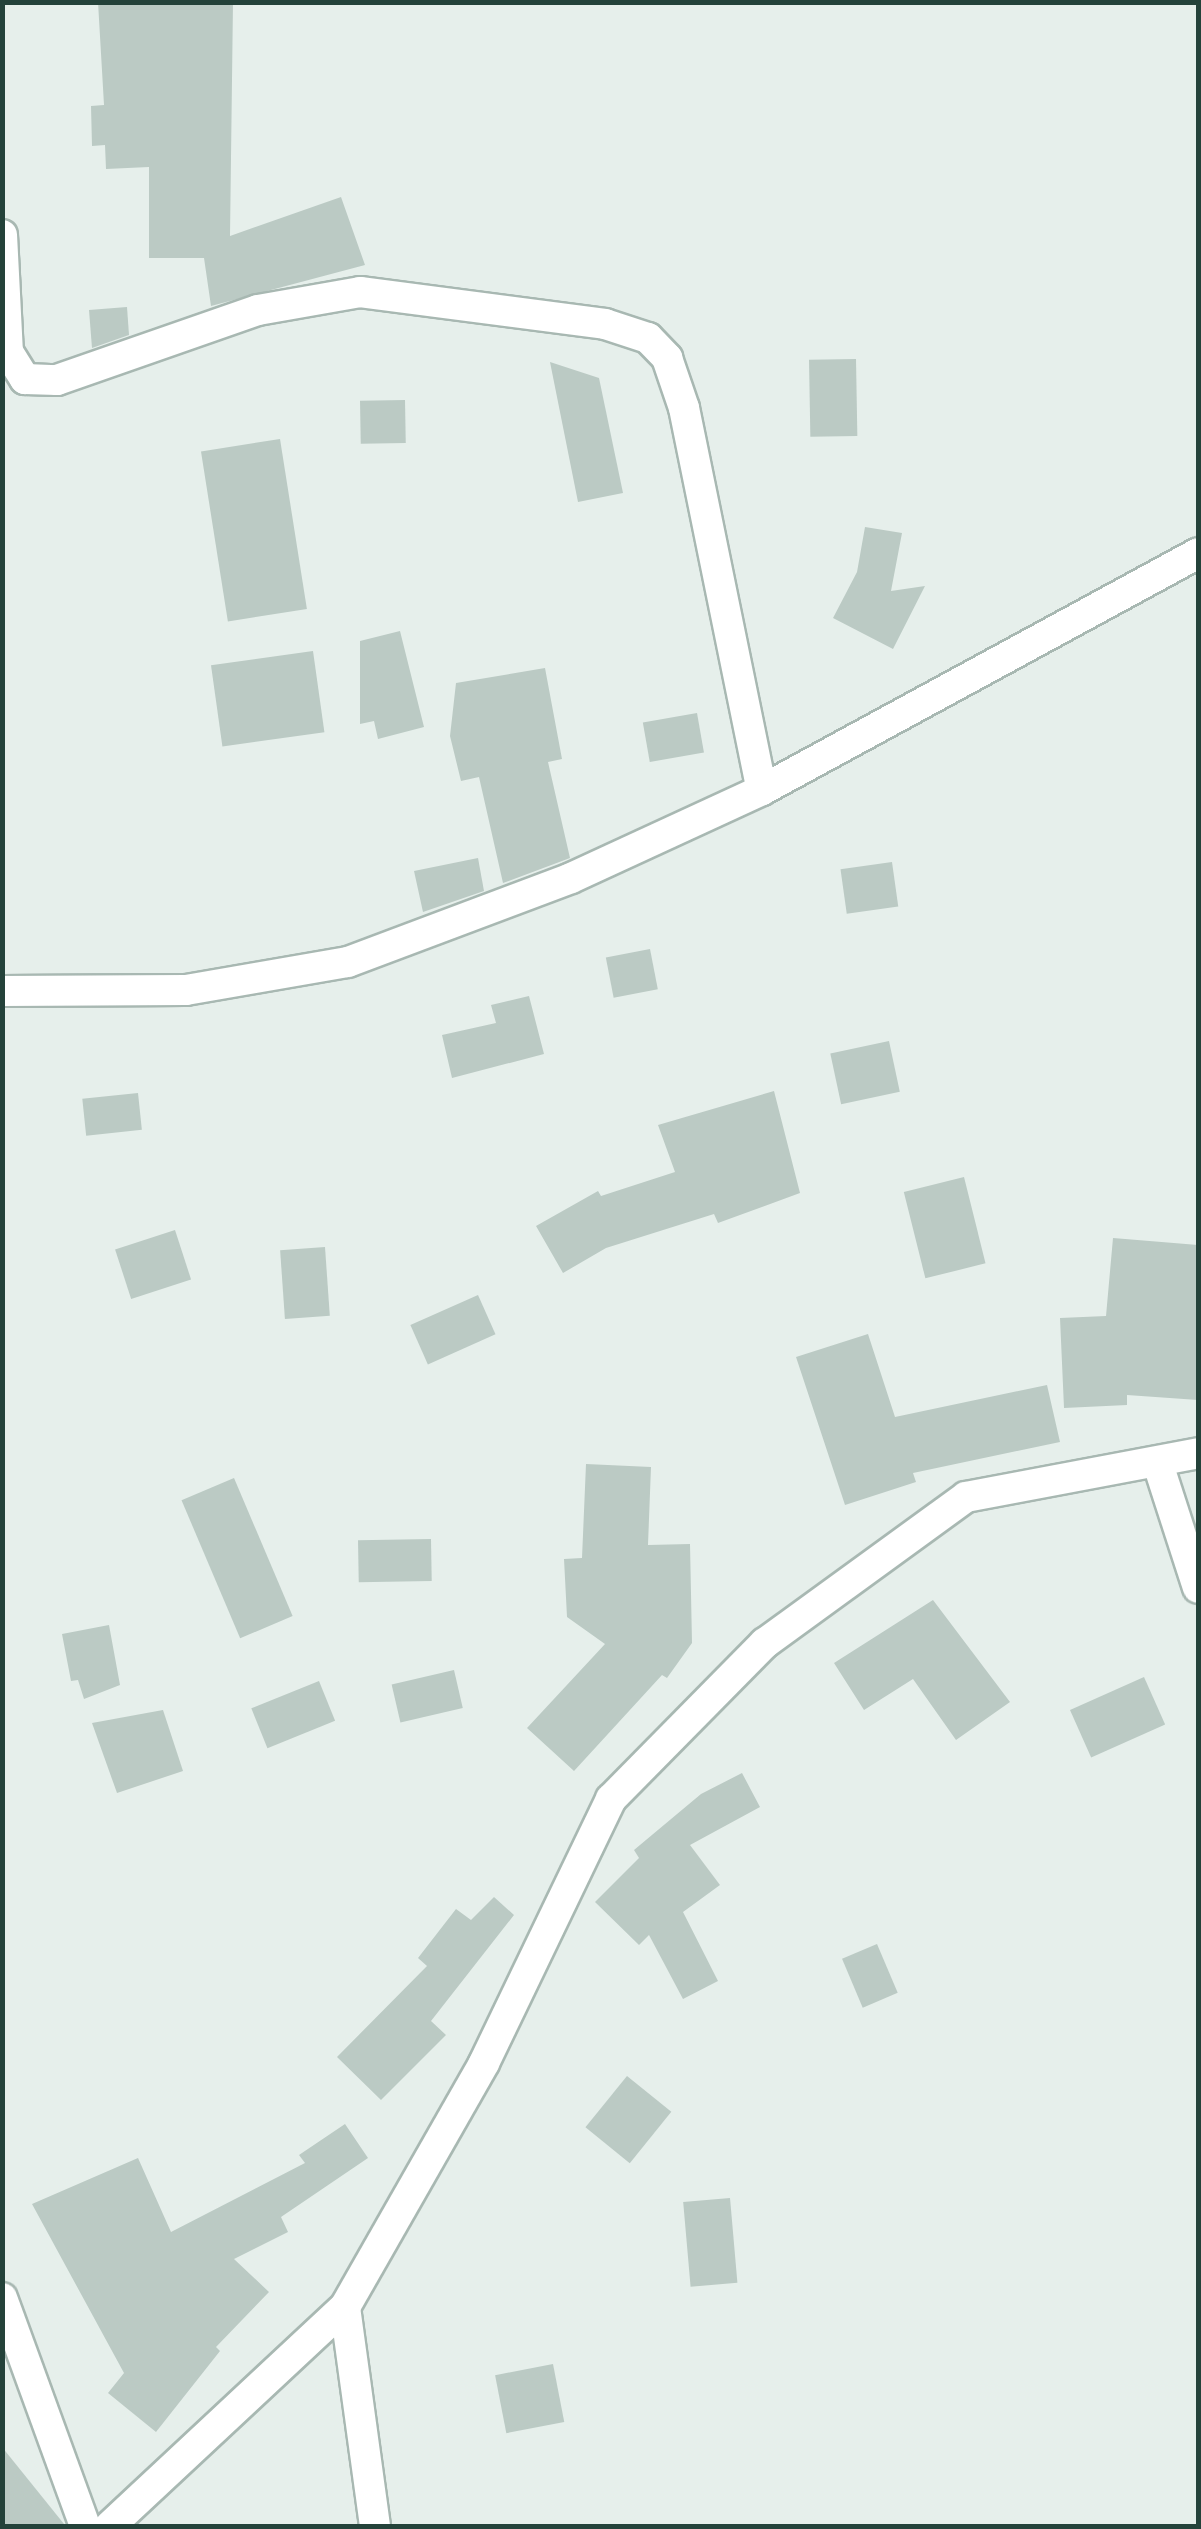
<!DOCTYPE html>
<style>
body{margin:0}
#map{position:relative;width:1201px;height:2529px;overflow:hidden;background:#e6efeb;font-family:"Asap Condensed",sans-serif}
div>[style]{position:absolute}
.building>*{inset:0;background:#bbcac4;transform-origin:0 0}
.roads{filter:drop-shadow(2px 0 #a8b8b2) drop-shadow(-2px 0 #a8b8b2) drop-shadow(0 2px #a8b8b2) drop-shadow(0 -2px #a8b8b2)}
.minor>*{height:30px;margin:-15px;padding:0 15px;transform-origin:15px;border-radius:15px;background:#fff}
span{translate:-50% -50%;white-space:nowrap;text-align:center;line-height:1.15;-webkit-text-stroke:8px #f7fbf9;paint-order:stroke}
.frame{position:absolute;inset:0;border:5px solid #24423a;pointer-events:none}
</style>
<div id="map">
<div class="building">
<i style="clip-path:polygon(98px 2px,233px 2px,230px 236px,341px 197px,365px 265px,211px 306px,204px 258px,149px 258px,149px 167px,106px 169px,105px 145px,92px 146px,91px 106px,104px 105px)"></i>
<i style="clip-path:polygon(127px 307px,129px 335px,92px 348px,89px 310px)"></i>
<i style="left:856px;top:359px;width:77px;height:47px;rotate:89deg"></i>
<i style="clip-path:polygon(550px 362px,599px 378px,623px 493px,578px 502px)"></i>
<i style="left:405px;top:400px;width:43px;height:45px;rotate:89deg"></i>
<i style="left:280px;top:439px;width:172px;height:80px;rotate:81deg"></i>
<i style="clip-path:polygon(865px 527px,902px 533px,891px 591px,925px 586px,893px 649px,833px 618px,857px 572px)"></i>
<i style="clip-path:polygon(400px 631px,424px 727px,378px 739px,374px 721px,360px 724px,360px 641px)"></i>
<i style="left:313px;top:651px;width:82px;height:103px;rotate:82deg"></i>
<i style="clip-path:polygon(545px 668px,562px 759px,548px 762px,570px 858px,503px 883px,479px 777px,461px 781px,450px 736px,456px 683px)"></i>
<i style="left:697px;top:713px;width:40px;height:55px;rotate:80deg"></i>
<i style="clip-path:polygon(478px 858px,484px 891px,423px 912px,414px 871px)"></i>
<i style="left:892px;top:862px;width:45px;height:52px;rotate:82deg"></i>
<i style="left:650px;top:949px;width:41px;height:45px;rotate:79deg"></i>
<i style="clip-path:polygon(529px 996px,544px 1054px,452px 1078px,442px 1035px,496px 1023px,491px 1005px)"></i>
<i style="left:889px;top:1041px;width:52px;height:60px;rotate:78deg"></i>
<i style="clip-path:polygon(774px 1091px,800px 1193px,718px 1223px,714px 1214px,606px 1248px,563px 1273px,536px 1226px,598px 1191px,601px 1196px,675px 1172px,658px 1125px)"></i>
<i style="left:138px;top:1093px;width:37px;height:56px;rotate:84deg"></i>
<i style="left:964px;top:1177px;width:89px;height:62px;rotate:76deg"></i>
<i style="left:175px;top:1230px;width:52px;height:63px;rotate:72deg"></i>
<i style="clip-path:polygon(1113px 1238px,1198px 1245px,1198px 1400px,1127px 1395px,1127px 1405px,1064px 1408px,1060px 1318px,1106px 1316px)"></i>
<i style="left:325px;top:1247px;width:69px;height:45px;rotate:86deg"></i>
<i style="left:478px;top:1295px;width:43px;height:74px;rotate:66deg"></i>
<i style="clip-path:polygon(868px 1334px,895px 1417px,1047px 1385px,1060px 1442px,913px 1473px,916px 1482px,845px 1505px,796px 1357px)"></i>
<i style="clip-path:polygon(586px 1464px,651px 1467px,648px 1545px,690px 1544px,692px 1643px,667px 1678px,662px 1675px,574px 1771px,527px 1728px,605px 1644px,567px 1617px,564px 1559px,582px 1558px)"></i>
<i style="left:234px;top:1478px;width:150px;height:57px;rotate:67deg"></i>
<i style="left:431px;top:1539px;width:42px;height:73px;rotate:89deg"></i>
<i style="clip-path:polygon(933px 1600px,1010px 1702px,956px 1740px,913px 1679px,864px 1710px,834px 1663px)"></i>
<i style="clip-path:polygon(109px 1625px,120px 1685px,84px 1699px,78px 1680px,71px 1681px,62px 1634px)"></i>
<i style="left:454px;top:1670px;width:39px;height:64px;rotate:77deg"></i>
<i style="left:1144px;top:1677px;width:52px;height:81px;rotate:66deg"></i>
<i style="left:319px;top:1681px;width:43px;height:73px;rotate:68deg"></i>
<i style="clip-path:polygon(163px 1710px,183px 1771px,117px 1793px,92px 1723px)"></i>
<i style="clip-path:polygon(742px 1773px,760px 1807px,690px 1845px,720px 1885px,683px 1912px,718px 1981px,683px 1999px,649px 1935px,639px 1945px,595px 1902px,639px 1858px,634px 1850px,701px 1794px)"></i>
<i style="clip-path:polygon(494px 1897px,514px 1915px,431px 2021px,446px 2035px,381px 2100px,337px 2057px,427px 1966px,418px 1958px,456px 1909px,471px 1920px)"></i>
<i style="left:877px;top:1944px;width:53px;height:38px;rotate:67deg"></i>
<i style="left:627px;top:2076px;width:57px;height:66px;rotate:39deg"></i>
<i style="clip-path:polygon(345px 2124px,368px 2158px,281px 2217px,288px 2232px,234px 2259px,269px 2292px,216px 2347px,220px 2351px,156px 2432px,108px 2393px,124px 2373px,32px 2204px,138px 2158px,171px 2232px,305px 2163px,299px 2155px)"></i>
<i style="left:730px;top:2198px;width:85px;height:47px;rotate:85deg"></i>
<i style="left:553px;top:2364px;width:59px;height:59px;rotate:79deg"></i>
<i style="clip-path:polygon(2px 2447px,64px 2524px,65px 2526px,2px 2526px)"></i>
</div>
<div class="roads">
<div class="minor">
<i style="left:2px;top:235px;width:117px;rotate:87.1deg"></i>
<i style="left:8px;top:352px;width:32px;rotate:58deg"></i>
<i style="left:25px;top:379px;width:32px;rotate:2deg"></i>
<i style="left:57px;top:380px;width:213px;rotate:-19.2deg"></i>
<i style="left:258px;top:310px;width:104px;rotate:-10deg"></i>
<i style="left:360px;top:292px;width:247px;rotate:7.4deg"></i>
<i style="left:605px;top:324px;width:45px;rotate:18deg"></i>
<i style="left:648px;top:338px;width:28px;rotate:46deg"></i>
<i style="left:667px;top:358px;width:53px;rotate:71.2deg"></i>
<i style="left:684px;top:408px;width:390px;rotate:78.5deg"></i>
<i style="left:2px;top:991px;width:184px;rotate:-0.3deg"></i>
<i style="left:186px;top:990px;width:164px;rotate:-9.8deg"></i>
<i style="left:348px;top:962px;width:238px;rotate:-20.6deg"></i>
<i style="left:571px;top:878px;width:210px;rotate:-24.7deg"></i>
<i style="left:762px;top:790px;width:496px;rotate:-28.5deg"></i>
<i style="left:1158px;top:1464px;width:130px;rotate:72.1deg"></i>
<i style="left:2px;top:2298px;width:243px;rotate:70deg"></i>
<i style="left:345px;top:2307px;width:221px;rotate:82.2deg"></i>
<i style="left:110px;top:2526px;width:321px;rotate:-43deg"></i>
<i style="left:345px;top:2307px;width:281px;rotate:-60.3deg"></i>
<i style="left:484px;top:2063px;width:293px;rotate:-64.3deg"></i>
<i style="left:611px;top:1799px;width:219px;rotate:-45.4deg"></i>
<i style="left:765px;top:1643px;width:248px;rotate:-36deg"></i>
<i style="left:966px;top:1497px;width:236px;rotate:-10.7deg"></i>
</div>
</div>
<div class="frame"></div>
</div>
